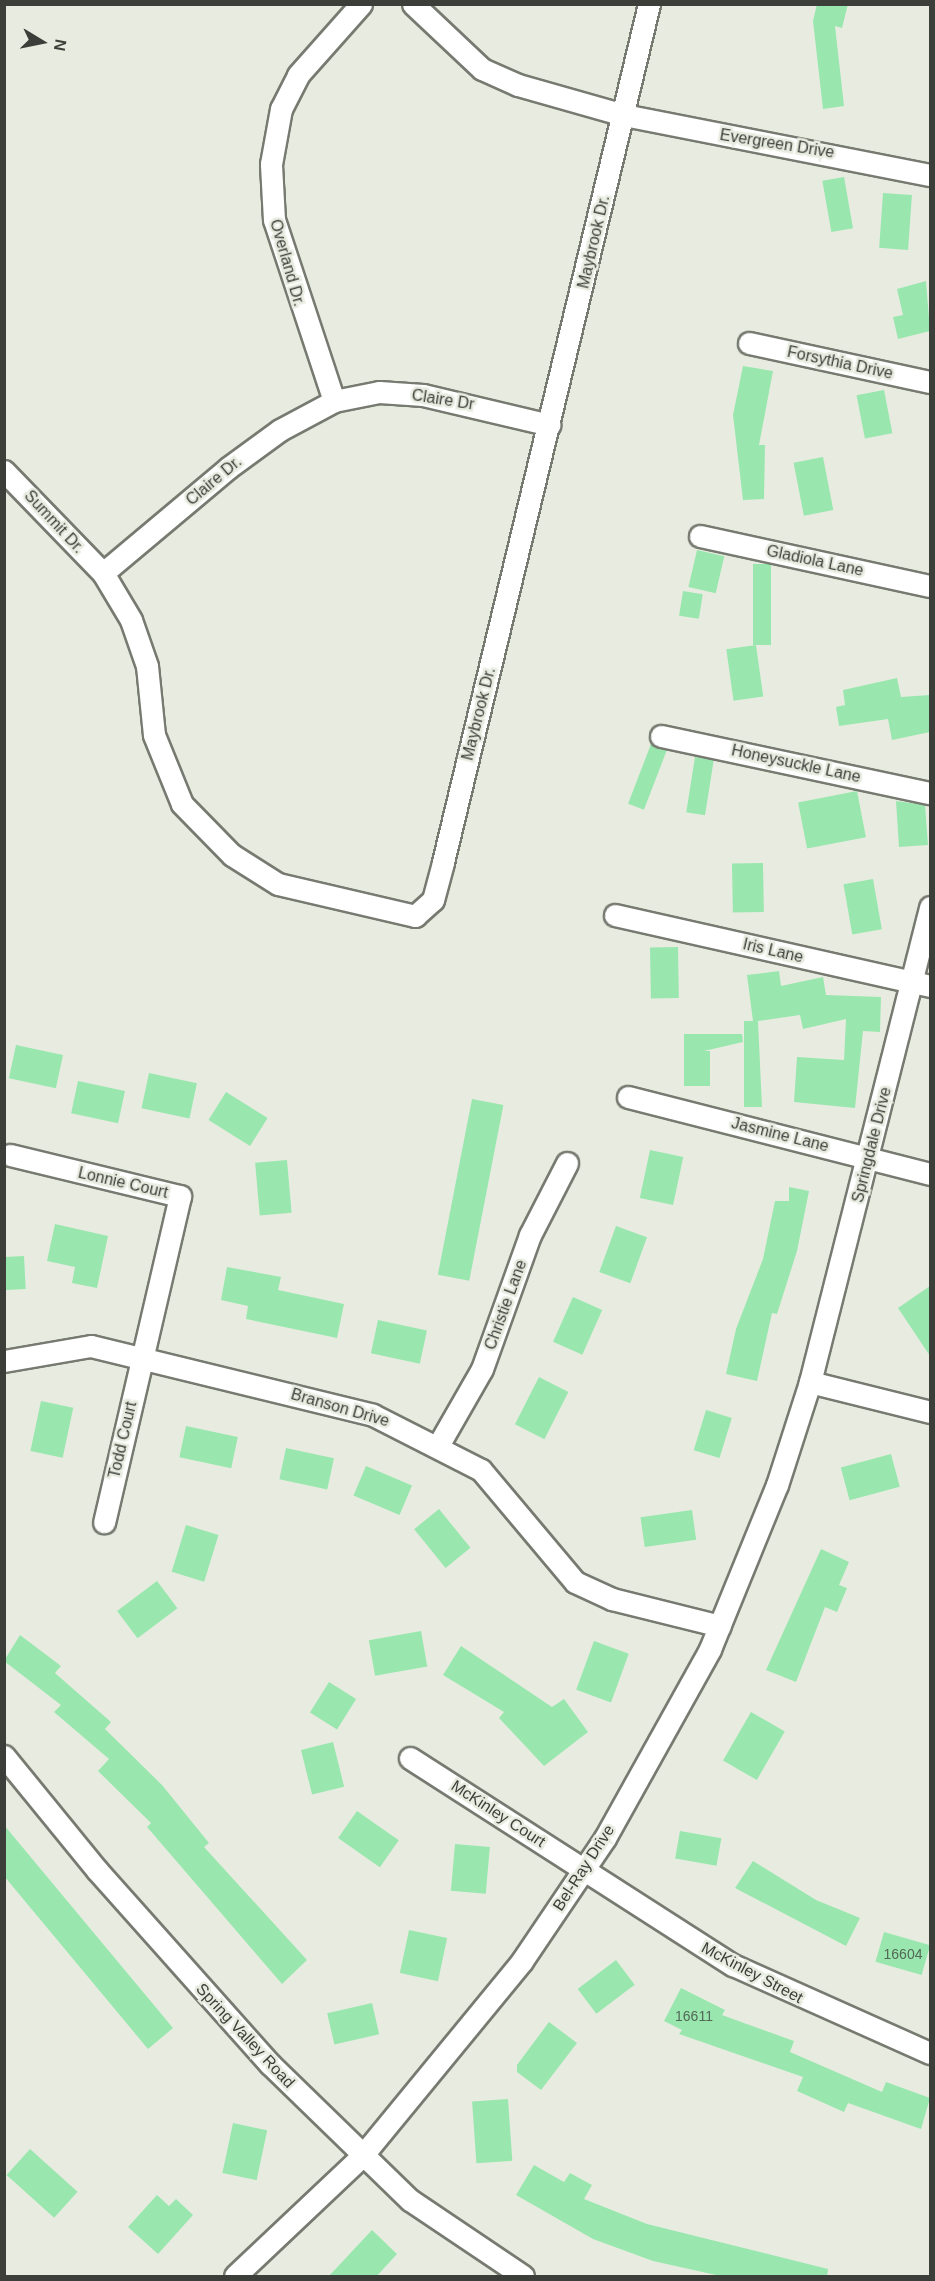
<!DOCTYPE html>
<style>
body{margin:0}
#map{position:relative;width:935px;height:2281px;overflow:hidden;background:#e8ece0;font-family:Arial,sans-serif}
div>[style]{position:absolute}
.building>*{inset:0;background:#99e7ae;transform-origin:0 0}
.roads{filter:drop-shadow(2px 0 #777a70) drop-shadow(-2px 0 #777a70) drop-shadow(0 2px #777a70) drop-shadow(0 -2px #777a70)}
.street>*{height:21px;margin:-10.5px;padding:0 10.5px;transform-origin:10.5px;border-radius:10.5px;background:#fff}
span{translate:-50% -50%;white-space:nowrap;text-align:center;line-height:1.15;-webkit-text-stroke:5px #e8ece0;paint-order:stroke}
.number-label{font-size:14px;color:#536856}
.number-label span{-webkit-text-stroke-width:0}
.street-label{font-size:16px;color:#3c3e39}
.frame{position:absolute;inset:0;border:6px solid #3c3e39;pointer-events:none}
.north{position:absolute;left:12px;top:12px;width:60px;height:60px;-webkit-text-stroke:4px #e8ece0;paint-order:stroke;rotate:100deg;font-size:16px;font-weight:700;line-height:24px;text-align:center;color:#3c3e39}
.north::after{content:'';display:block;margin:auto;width:21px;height:27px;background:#3c3e39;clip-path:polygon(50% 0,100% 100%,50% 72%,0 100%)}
</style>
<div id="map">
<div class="building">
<i style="clip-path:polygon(817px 4px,848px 4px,842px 28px,835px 26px,844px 106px,823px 109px,813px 21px)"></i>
<i style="left:844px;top:177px;width:52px;height:22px;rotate:80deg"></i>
<i style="left:883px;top:193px;width:29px;height:55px;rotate:4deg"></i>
<i style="clip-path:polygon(926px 281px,930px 331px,898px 339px,893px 317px,903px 315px,897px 289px)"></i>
<i style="clip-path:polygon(743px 366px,773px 371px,759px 445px,765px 445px,764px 499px,743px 500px,733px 415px)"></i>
<i style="left:884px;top:390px;width:44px;height:28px;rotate:79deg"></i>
<i style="left:823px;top:457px;width:54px;height:30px;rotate:79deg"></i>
<i style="left:697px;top:550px;width:28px;height:38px;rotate:13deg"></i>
<i style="left:753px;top:564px;width:18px;height:81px"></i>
<i style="left:683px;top:591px;width:20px;height:25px;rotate:9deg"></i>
<i style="left:756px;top:645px;width:52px;height:30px;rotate:82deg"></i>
<i style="clip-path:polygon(897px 678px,901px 697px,930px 695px,930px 732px,892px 740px,888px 719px,839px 726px,836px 707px,845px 705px,843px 690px)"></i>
<i style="left:651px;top:744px;width:17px;height:64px;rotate:21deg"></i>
<i style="left:695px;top:757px;width:19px;height:56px;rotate:9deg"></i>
<i style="left:857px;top:791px;width:47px;height:60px;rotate:79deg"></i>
<i style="clip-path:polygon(896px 801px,925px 805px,928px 845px,899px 847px)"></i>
<i style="left:763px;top:863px;width:49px;height:31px;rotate:89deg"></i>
<i style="left:873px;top:879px;width:51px;height:30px;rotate:80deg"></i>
<i style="left:678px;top:947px;width:51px;height:28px;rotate:89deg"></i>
<i style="clip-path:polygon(779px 971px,781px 986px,823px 977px,826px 995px,881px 997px,880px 1032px,863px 1031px,855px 1108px,794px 1102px,797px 1057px,844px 1060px,846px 1019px,803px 1029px,800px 1015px,758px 1021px,762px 1107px,744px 1107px,744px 1021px,753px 1021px,747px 975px)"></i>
<i style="clip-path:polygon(684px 1034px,742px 1034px,743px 1042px,704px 1051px,710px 1051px,710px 1086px,684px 1086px)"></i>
<i style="left:16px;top:1045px;width:48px;height:34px;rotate:12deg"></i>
<i style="left:149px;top:1073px;width:49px;height:36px;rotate:12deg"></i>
<i style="left:78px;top:1081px;width:48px;height:33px;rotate:12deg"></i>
<i style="left:226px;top:1092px;width:49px;height:33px;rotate:32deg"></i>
<i style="left:472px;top:1099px;width:32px;height:179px;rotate:11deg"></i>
<i style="left:650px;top:1150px;width:34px;height:49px;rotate:12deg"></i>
<i style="left:287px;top:1160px;width:53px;height:32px;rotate:85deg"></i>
<i style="clip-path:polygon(789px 1187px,809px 1191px,797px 1251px,777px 1314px,772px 1313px,757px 1381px,726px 1374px,736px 1329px,763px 1259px,775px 1201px,789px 1201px)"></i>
<i style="clip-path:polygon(55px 1224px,108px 1236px,97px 1288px,72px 1283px,75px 1267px,47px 1261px)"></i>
<i style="left:616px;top:1226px;width:33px;height:49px;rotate:20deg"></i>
<i style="left:24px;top:1256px;width:33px;height:20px;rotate:87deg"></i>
<i style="clip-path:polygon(227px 1267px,281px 1277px,278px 1290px,344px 1304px,337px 1338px,246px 1319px,248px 1306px,221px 1300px)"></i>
<i style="clip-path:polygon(930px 1286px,930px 1356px,898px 1308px)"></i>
<i style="left:573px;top:1297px;width:32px;height:49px;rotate:24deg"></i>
<i style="left:378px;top:1320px;width:50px;height:34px;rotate:12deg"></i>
<i style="left:539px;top:1377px;width:33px;height:53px;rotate:27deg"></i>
<i style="left:41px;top:1401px;width:33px;height:51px;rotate:12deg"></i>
<i style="left:706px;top:1410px;width:27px;height:42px;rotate:17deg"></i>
<i style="left:186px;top:1426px;width:53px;height:32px;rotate:12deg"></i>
<i style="left:286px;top:1448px;width:49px;height:32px;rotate:12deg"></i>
<i style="left:891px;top:1454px;width:34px;height:52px;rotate:75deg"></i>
<i style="left:366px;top:1466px;width:50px;height:32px;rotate:23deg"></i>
<i style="left:439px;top:1509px;width:50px;height:32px;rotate:51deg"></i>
<i style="left:692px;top:1510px;width:30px;height:52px;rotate:82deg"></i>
<i style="left:186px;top:1525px;width:34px;height:49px;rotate:17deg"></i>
<i style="clip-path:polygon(821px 1549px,849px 1562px,839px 1585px,847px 1588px,837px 1612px,825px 1607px,796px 1682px,766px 1670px)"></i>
<i style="left:157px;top:1581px;width:34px;height:50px;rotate:53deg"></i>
<i style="left:421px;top:1631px;width:36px;height:53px;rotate:80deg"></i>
<i style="clip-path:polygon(20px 1635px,61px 1666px,55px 1673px,111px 1722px,105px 1729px,162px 1785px,209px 1843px,204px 1847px,307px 1960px,282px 1984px,147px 1827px,151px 1823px,98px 1771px,109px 1759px,54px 1712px,61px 1705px,4px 1661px)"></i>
<i style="left:594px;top:1641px;width:37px;height:52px;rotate:20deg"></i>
<i style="clip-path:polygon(461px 1646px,552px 1707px,564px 1699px,588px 1732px,544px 1766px,499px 1718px,504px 1712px,443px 1675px)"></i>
<i style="left:329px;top:1682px;width:32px;height:36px;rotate:32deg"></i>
<i style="left:751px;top:1712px;width:39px;height:56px;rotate:30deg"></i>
<i style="left:333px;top:1742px;width:46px;height:33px;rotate:76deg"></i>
<i style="left:357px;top:1811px;width:51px;height:33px;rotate:35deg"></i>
<i style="clip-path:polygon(4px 1825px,173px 2028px,148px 2049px,4px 1876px)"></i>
<i style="left:680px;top:1831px;width:42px;height:28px;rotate:10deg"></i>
<i style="left:455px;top:1844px;width:35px;height:47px;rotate:5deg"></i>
<i style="clip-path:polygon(753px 1861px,816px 1900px,860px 1918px,846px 1946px,735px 1888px)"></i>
<i style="left:409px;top:1930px;width:39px;height:44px;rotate:12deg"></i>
<i style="left:884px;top:1932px;width:48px;height:31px;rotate:16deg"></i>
<i style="left:616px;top:1960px;width:31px;height:48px;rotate:53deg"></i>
<i style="clip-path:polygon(681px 1988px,725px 2010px,722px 2015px,794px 2041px,790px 2052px,882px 2092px,886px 2082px,930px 2098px,921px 2129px,848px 2103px,844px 2112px,797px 2091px,803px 2077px,679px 2034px,682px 2030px,664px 2021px)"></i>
<i style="left:372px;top:2003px;width:32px;height:46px;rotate:77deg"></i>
<i style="clip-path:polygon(549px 2022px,577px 2043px,541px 2090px,517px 2072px,517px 2065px)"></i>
<i style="left:508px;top:2099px;width:62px;height:36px;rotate:86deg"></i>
<i style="left:233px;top:2123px;width:35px;height:51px;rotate:12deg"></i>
<i style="left:30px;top:2149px;width:64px;height:35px;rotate:42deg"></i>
<i style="clip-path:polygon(534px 2165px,564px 2182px,570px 2173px,592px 2185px,584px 2199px,647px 2224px,828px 2269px,827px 2277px,725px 2277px,653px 2261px,593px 2239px,516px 2195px)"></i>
<i style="clip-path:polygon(157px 2195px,169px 2206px,176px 2199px,193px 2215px,158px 2254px,128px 2227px)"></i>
<i style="clip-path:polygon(372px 2230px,397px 2254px,376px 2277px,328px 2277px)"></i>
</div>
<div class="roads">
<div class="street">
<i style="left:413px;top:4px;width:95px;rotate:43.3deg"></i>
<i style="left:482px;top:69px;width:39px;rotate:24deg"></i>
<i style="left:518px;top:85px;width:110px;rotate:15.8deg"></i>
<i style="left:624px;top:115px;width:312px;rotate:11.1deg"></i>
<i style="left:749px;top:343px;width:185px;rotate:12.2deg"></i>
<i style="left:334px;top:401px;width:191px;rotate:-108.3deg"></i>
<i style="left:274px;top:220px;width:56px;rotate:-93.1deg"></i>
<i style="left:271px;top:164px;width:56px;rotate:-79.7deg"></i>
<i style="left:281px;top:109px;width:38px;rotate:-63deg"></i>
<i style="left:298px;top:75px;width:95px;rotate:-48.4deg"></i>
<i style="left:4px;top:471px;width:142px;rotate:45.9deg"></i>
<i style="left:103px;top:573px;width:55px;rotate:59.2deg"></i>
<i style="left:131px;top:620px;width:49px;rotate:70.8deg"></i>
<i style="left:147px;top:666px;width:69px;rotate:84.2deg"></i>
<i style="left:154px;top:735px;width:74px;rotate:67.9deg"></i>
<i style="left:182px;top:804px;width:71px;rotate:45.6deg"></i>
<i style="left:232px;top:855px;width:54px;rotate:32.2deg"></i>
<i style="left:278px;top:884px;width:141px;rotate:13.1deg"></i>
<i style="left:415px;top:916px;width:24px;rotate:-42deg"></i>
<i style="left:433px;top:900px;width:39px;rotate:-75deg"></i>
<i style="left:443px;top:862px;width:882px;rotate:-76.5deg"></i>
<i style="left:700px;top:536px;width:235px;rotate:12.3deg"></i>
<i style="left:103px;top:573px;width:163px;rotate:-40deg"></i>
<i style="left:228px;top:468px;width:64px;rotate:-36.2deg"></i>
<i style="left:280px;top:430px;width:61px;rotate:-28.2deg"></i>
<i style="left:334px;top:401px;width:46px;rotate:-11.3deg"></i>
<i style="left:379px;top:392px;width:44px;rotate:3.9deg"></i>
<i style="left:423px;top:395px;width:130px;rotate:13.3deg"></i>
<i style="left:661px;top:736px;width:275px;rotate:12deg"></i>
<i style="left:615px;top:915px;width:323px;rotate:12.7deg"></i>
<i style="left:628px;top:1097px;width:312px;rotate:14.3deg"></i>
<i style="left:10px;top:1155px;width:175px;rotate:13.6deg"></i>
<i style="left:180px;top:1196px;width:335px;rotate:103.1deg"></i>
<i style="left:4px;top:1361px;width:88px;rotate:-9.8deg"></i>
<i style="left:91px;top:1346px;width:290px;rotate:13.7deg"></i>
<i style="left:373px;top:1415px;width:121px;rotate:27deg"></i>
<i style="left:481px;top:1470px;width:146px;rotate:50deg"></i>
<i style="left:575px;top:1582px;width:41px;rotate:24.7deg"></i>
<i style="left:612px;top:1599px;width:111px;rotate:14deg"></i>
<i style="left:810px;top:1382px;width:124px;rotate:14deg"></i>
<i style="left:439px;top:1444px;width:86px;rotate:-60.2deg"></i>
<i style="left:482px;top:1369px;width:142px;rotate:-70.3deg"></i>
<i style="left:530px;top:1235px;width:81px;rotate:-62.8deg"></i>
<i style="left:4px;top:1756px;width:147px;rotate:50.8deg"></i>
<i style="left:97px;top:1870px;width:260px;rotate:48.3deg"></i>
<i style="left:270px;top:2064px;width:195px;rotate:44.2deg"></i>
<i style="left:410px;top:2200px;width:136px;rotate:33.9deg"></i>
<i style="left:410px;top:1758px;width:384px;rotate:32.7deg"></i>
<i style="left:733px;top:1965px;width:216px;rotate:24.1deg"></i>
<i style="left:235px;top:2276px;width:175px;rotate:-43.4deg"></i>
<i style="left:362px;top:2156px;width:252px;rotate:-50.6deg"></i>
<i style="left:522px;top:1961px;width:148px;rotate:-56deg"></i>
<i style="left:605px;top:1838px;width:216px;rotate:-60.9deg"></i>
<i style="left:710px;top:1649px;width:177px;rotate:-67.8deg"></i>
<i style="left:777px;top:1485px;width:108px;rotate:-72.2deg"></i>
<i style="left:810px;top:1382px;width:490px;rotate:-75.8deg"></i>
</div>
</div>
<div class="number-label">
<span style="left:903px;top:1954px">16604</span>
<span style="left:694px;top:2016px">16611</span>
</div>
<div class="street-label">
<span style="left:777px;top:144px;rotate:9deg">Evergreen Drive</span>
<span style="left:594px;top:242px;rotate:-77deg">Maybrook Dr.</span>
<span style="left:287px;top:263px;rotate:74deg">Overland Dr.</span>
<span style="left:840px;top:363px;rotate:12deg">Forsythia Drive</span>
<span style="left:443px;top:400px;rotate:9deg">Claire Dr</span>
<span style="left:214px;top:481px;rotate:-40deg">Claire Dr.</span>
<span style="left:54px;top:522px;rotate:47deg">Summit Dr.</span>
<span style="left:815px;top:561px;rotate:12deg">Gladiola Lane</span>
<span style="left:479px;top:714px;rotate:-76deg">Maybrook Dr.</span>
<span style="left:796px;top:764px;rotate:12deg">Honeysuckle Lane</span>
<span style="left:773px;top:951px;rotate:13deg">Iris Lane</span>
<span style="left:780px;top:1135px;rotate:14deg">Jasmine Lane</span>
<span style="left:872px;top:1145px;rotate:-76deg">Springdale Drive</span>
<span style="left:123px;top:1183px;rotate:13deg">Lonnie Court</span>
<span style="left:506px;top:1305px;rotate:-70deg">Christie Lane</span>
<span style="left:340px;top:1408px;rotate:16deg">Branson Drive</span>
<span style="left:123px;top:1440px;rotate:-77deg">Todd Court</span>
<span style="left:498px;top:1814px;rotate:33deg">McKinley Court</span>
<span style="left:584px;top:1868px;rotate:-57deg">Bel-Ray Drive</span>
<span style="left:752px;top:1973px;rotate:28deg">McKinley Street</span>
<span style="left:245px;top:2036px;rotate:47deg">Spring Valley Road</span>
</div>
<div class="frame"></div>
<div class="north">N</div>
</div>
